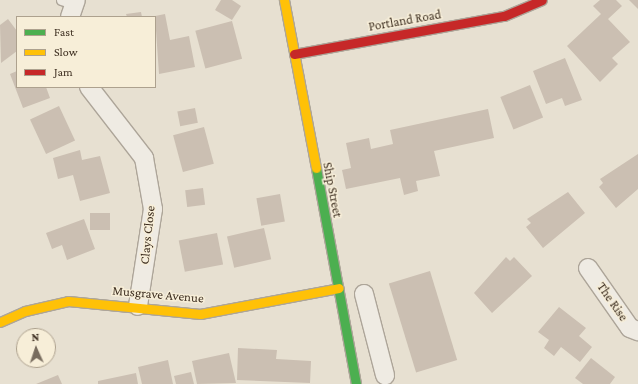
<!DOCTYPE html>
<style>
body{margin:0}
#map{position:relative;width:638px;height:384px;overflow:hidden;background:#e7e0d1;font-family:"Crimson Pro",serif}
div>[style]{position:absolute}
.building>*{inset:0;background:#cbbfb2;transform-origin:0 0}
.roads{filter:drop-shadow(1px 0 #ada599) drop-shadow(-1px 0 #ada599) drop-shadow(0 1px #ada599) drop-shadow(0 -1px #ada599)}
.lane>*{height:9px;margin:-4.5px;padding:0 4.5px;transform-origin:4.5px;border-radius:4.5px;background:#efebe3}
.street>*{height:18px;margin:-9px;padding:0 9px;transform-origin:9px;border-radius:9px;background:#efebe3}
.fast>*{height:9px;margin:-4.5px;padding:0 4.5px;transform-origin:4.5px;border-radius:4.5px;background:#4caf50}
.slow>*{height:9px;margin:-4.5px;padding:0 4.5px;transform-origin:4.5px;border-radius:4.5px;background:#ffc107}
.jam>*{height:9px;margin:-4.5px;padding:0 4.5px;transform-origin:4.5px;border-radius:4.5px;background:#c62828}
span{translate:-50% -50%;white-space:nowrap;text-align:center;line-height:1.15;-webkit-text-stroke:3px #f7eed8;paint-order:stroke}
.street-label{font-size:13px;color:#3d2e20}
.legend{position:absolute;left:16px;top:16px;width:140px;height:72px;box-sizing:border-box;background:#f7eed8;border:1px solid #ada18e;margin:0;padding:5px 7px;list-style:none;font-size:12px;color:#3d2e20}
.legend li{display:flex;align-items:center;gap:8px;height:20px}
.legend b{width:20px;border:1px solid #ada18e}
.north{position:absolute;left:16px;top:328px;width:40px;height:40px;box-sizing:border-box;background:#f7eed8;border:1px solid #ada18e;border-radius:50%;rotate:357deg;font-size:11px;font-weight:700;line-height:16px;text-align:center;color:#3d2e20}
.north::after{content:'';display:block;margin:auto;width:14px;height:18px;background:#786c5e;clip-path:polygon(50% 0,100% 100%,50% 72%,0 100%)}
</style>
<div id="map">
<div class="building">
<i style="clip-path:polygon(221px 0,232px 0,241px 6px,232px 20px,215px 10px)"></i>
<i style="clip-path:polygon(600px 0,616px 0,622px 6px,608px 19px,630px 42px,612px 58px,618px 64px,600px 82px,567px 46px,601px 14px,593px 6px)"></i>
<i style="clip-path:polygon(629px 0,638px 0,638px 9px)"></i>
<i style="clip-path:polygon(141px 12px,142px 17px,127px 17px,126px 14px)"></i>
<i style="clip-path:polygon(165px 14px,170px 40px,189px 36px,195px 67px,159px 74px,155px 16px)"></i>
<i style="clip-path:polygon(8px 19px,17px 31px,17px 51px,1px 63px,0 25px)"></i>
<i style="left:232px;top:21px;width:39px;height:38px;rotate:75deg"></i>
<i style="clip-path:polygon(565px 58px,582px 100px,565px 106px,562px 98px,546px 104px,533px 71px)"></i>
<i style="clip-path:polygon(17px 71px,17px 87px,46px 87px,50px 98px,23px 108px,10px 74px)"></i>
<i style="left:530px;top:85px;width:35px;height:32px;rotate:68deg"></i>
<i style="left:59px;top:106px;width:38px;height:32px;rotate:65deg"></i>
<i style="left:195px;top:108px;width:15px;height:18px;rotate:79deg"></i>
<i style="clip-path:polygon(488px 109px,494px 138px,434px 151px,440px 176px,416px 181px,418px 191px,404px 195px,400px 178px,346px 189px,342px 170px,351px 168px,346px 143px,369px 138px,371px 149px,393px 144px,390px 130px)"></i>
<i style="left:204px;top:127px;width:38px;height:32px;rotate:75deg"></i>
<i style="clip-path:polygon(80px 150px,82px 160px,100px 156px,110px 193px,80px 201px,73px 175px,58px 179px,53px 158px)"></i>
<i style="clip-path:polygon(638px 154px,638px 189px,616px 208px,599px 187px,603px 183px,600px 179px)"></i>
<i style="left:203px;top:188px;width:17px;height:18px;rotate:83deg"></i>
<i style="clip-path:polygon(568px 192px,585px 213px,543px 248px,526px 227px,531px 223px,527px 219px)"></i>
<i style="left:280px;top:194px;width:28px;height:24px;rotate:80deg"></i>
<i style="left:90px;top:213px;width:20px;height:17px"></i>
<i style="clip-path:polygon(84px 219px,95px 249px,67px 260px,62px 245px,52px 249px,46px 233px)"></i>
<i style="left:264px;top:228px;width:32px;height:38px;rotate:77deg"></i>
<i style="left:217px;top:233px;width:32px;height:39px;rotate:79deg"></i>
<i style="clip-path:polygon(506px 257px,510px 261px,514px 257px,532px 276px,492px 313px,474px 293px)"></i>
<i style="left:430px;top:271px;width:93px;height:43px;rotate:73deg"></i>
<i style="clip-path:polygon(559px 307px,586px 328px,579px 336px,592px 347px,580px 362px,561px 347px,554px 356px,544px 348px,549px 340px,538px 332px)"></i>
<i style="clip-path:polygon(238px 348px,277px 350px,276px 359px,311px 361px,310px 383px,237px 380px)"></i>
<i style="clip-path:polygon(229px 353px,236px 383px,197px 384px,192px 361px)"></i>
<i style="clip-path:polygon(591px 358px,615px 377px,610px 384px,583px 384px,575px 378px)"></i>
<i style="clip-path:polygon(168px 360px,173px 384px,142px 384px,138px 367px)"></i>
<i style="clip-path:polygon(191px 372px,194px 384px,176px 384px,174px 376px)"></i>
<i style="clip-path:polygon(136px 373px,138px 384px,98px 384px,98px 381px)"></i>
<i style="clip-path:polygon(58px 375px,62px 384px,36px 384px)"></i>
</div>
<div class="roads">
<div class="lane">
<i style="left:61px;top:0;width:13px;rotate:18deg"></i>
</div>
<div class="street">
<i style="left:70px;top:17px;width:18px;rotate:-71deg"></i>
<i style="left:89px;top:87px;width:90px;rotate:52.2deg"></i>
<i style="left:144px;top:158px;width:52px;rotate:80deg"></i>
<i style="left:153px;top:209px;width:98px;rotate:98.8deg"></i>
<i style="left:588px;top:268px;width:73px;rotate:55deg"></i>
<i style="left:630px;top:328px;width:9px;rotate:21deg"></i>
<i style="left:364px;top:294px;width:84px;rotate:75.5deg"></i>
</div>
<div class="fast">
<i style="left:316px;top:168px;width:220px;rotate:79.5deg"></i>
</div>
<div class="slow">
<i style="left:284px;top:0;width:171px;rotate:79.2deg"></i>
<i style="left:0;top:322px;width:27px;rotate:-24deg"></i>
<i style="left:25px;top:311px;width:44px;rotate:-13.1deg"></i>
<i style="left:68px;top:301px;width:133px;rotate:5.6deg"></i>
<i style="left:200px;top:314px;width:141px;rotate:-10.6deg"></i>
</div>
<div class="jam">
<i style="left:294px;top:54px;width:213px;rotate:-10.3deg"></i>
<i style="left:504px;top:16px;width:41px;rotate:-22.8deg"></i>
</div>
</div>
<div class="street-label">
<span style="left:405px;top:21px;rotate:-10deg">Portland Road</span>
<span style="left:332px;top:190px;rotate:79deg">Ship Street</span>
<span style="left:148px;top:235px;rotate:-84deg">Clays Close</span>
<span style="left:158px;top:295px;rotate:5deg">Musgrave Avenue</span>
<span style="left:612px;top:302px;rotate:55deg">The Rise</span>
</div>
<ul class="legend">
<li><b style="height:5px;background:#4caf50"></b>Fast</li>
<li><b style="height:5px;background:#ffc107"></b>Slow</li>
<li><b style="height:5px;background:#c62828"></b>Jam</li>
</ul>
<div class="north">N</div>
</div>
